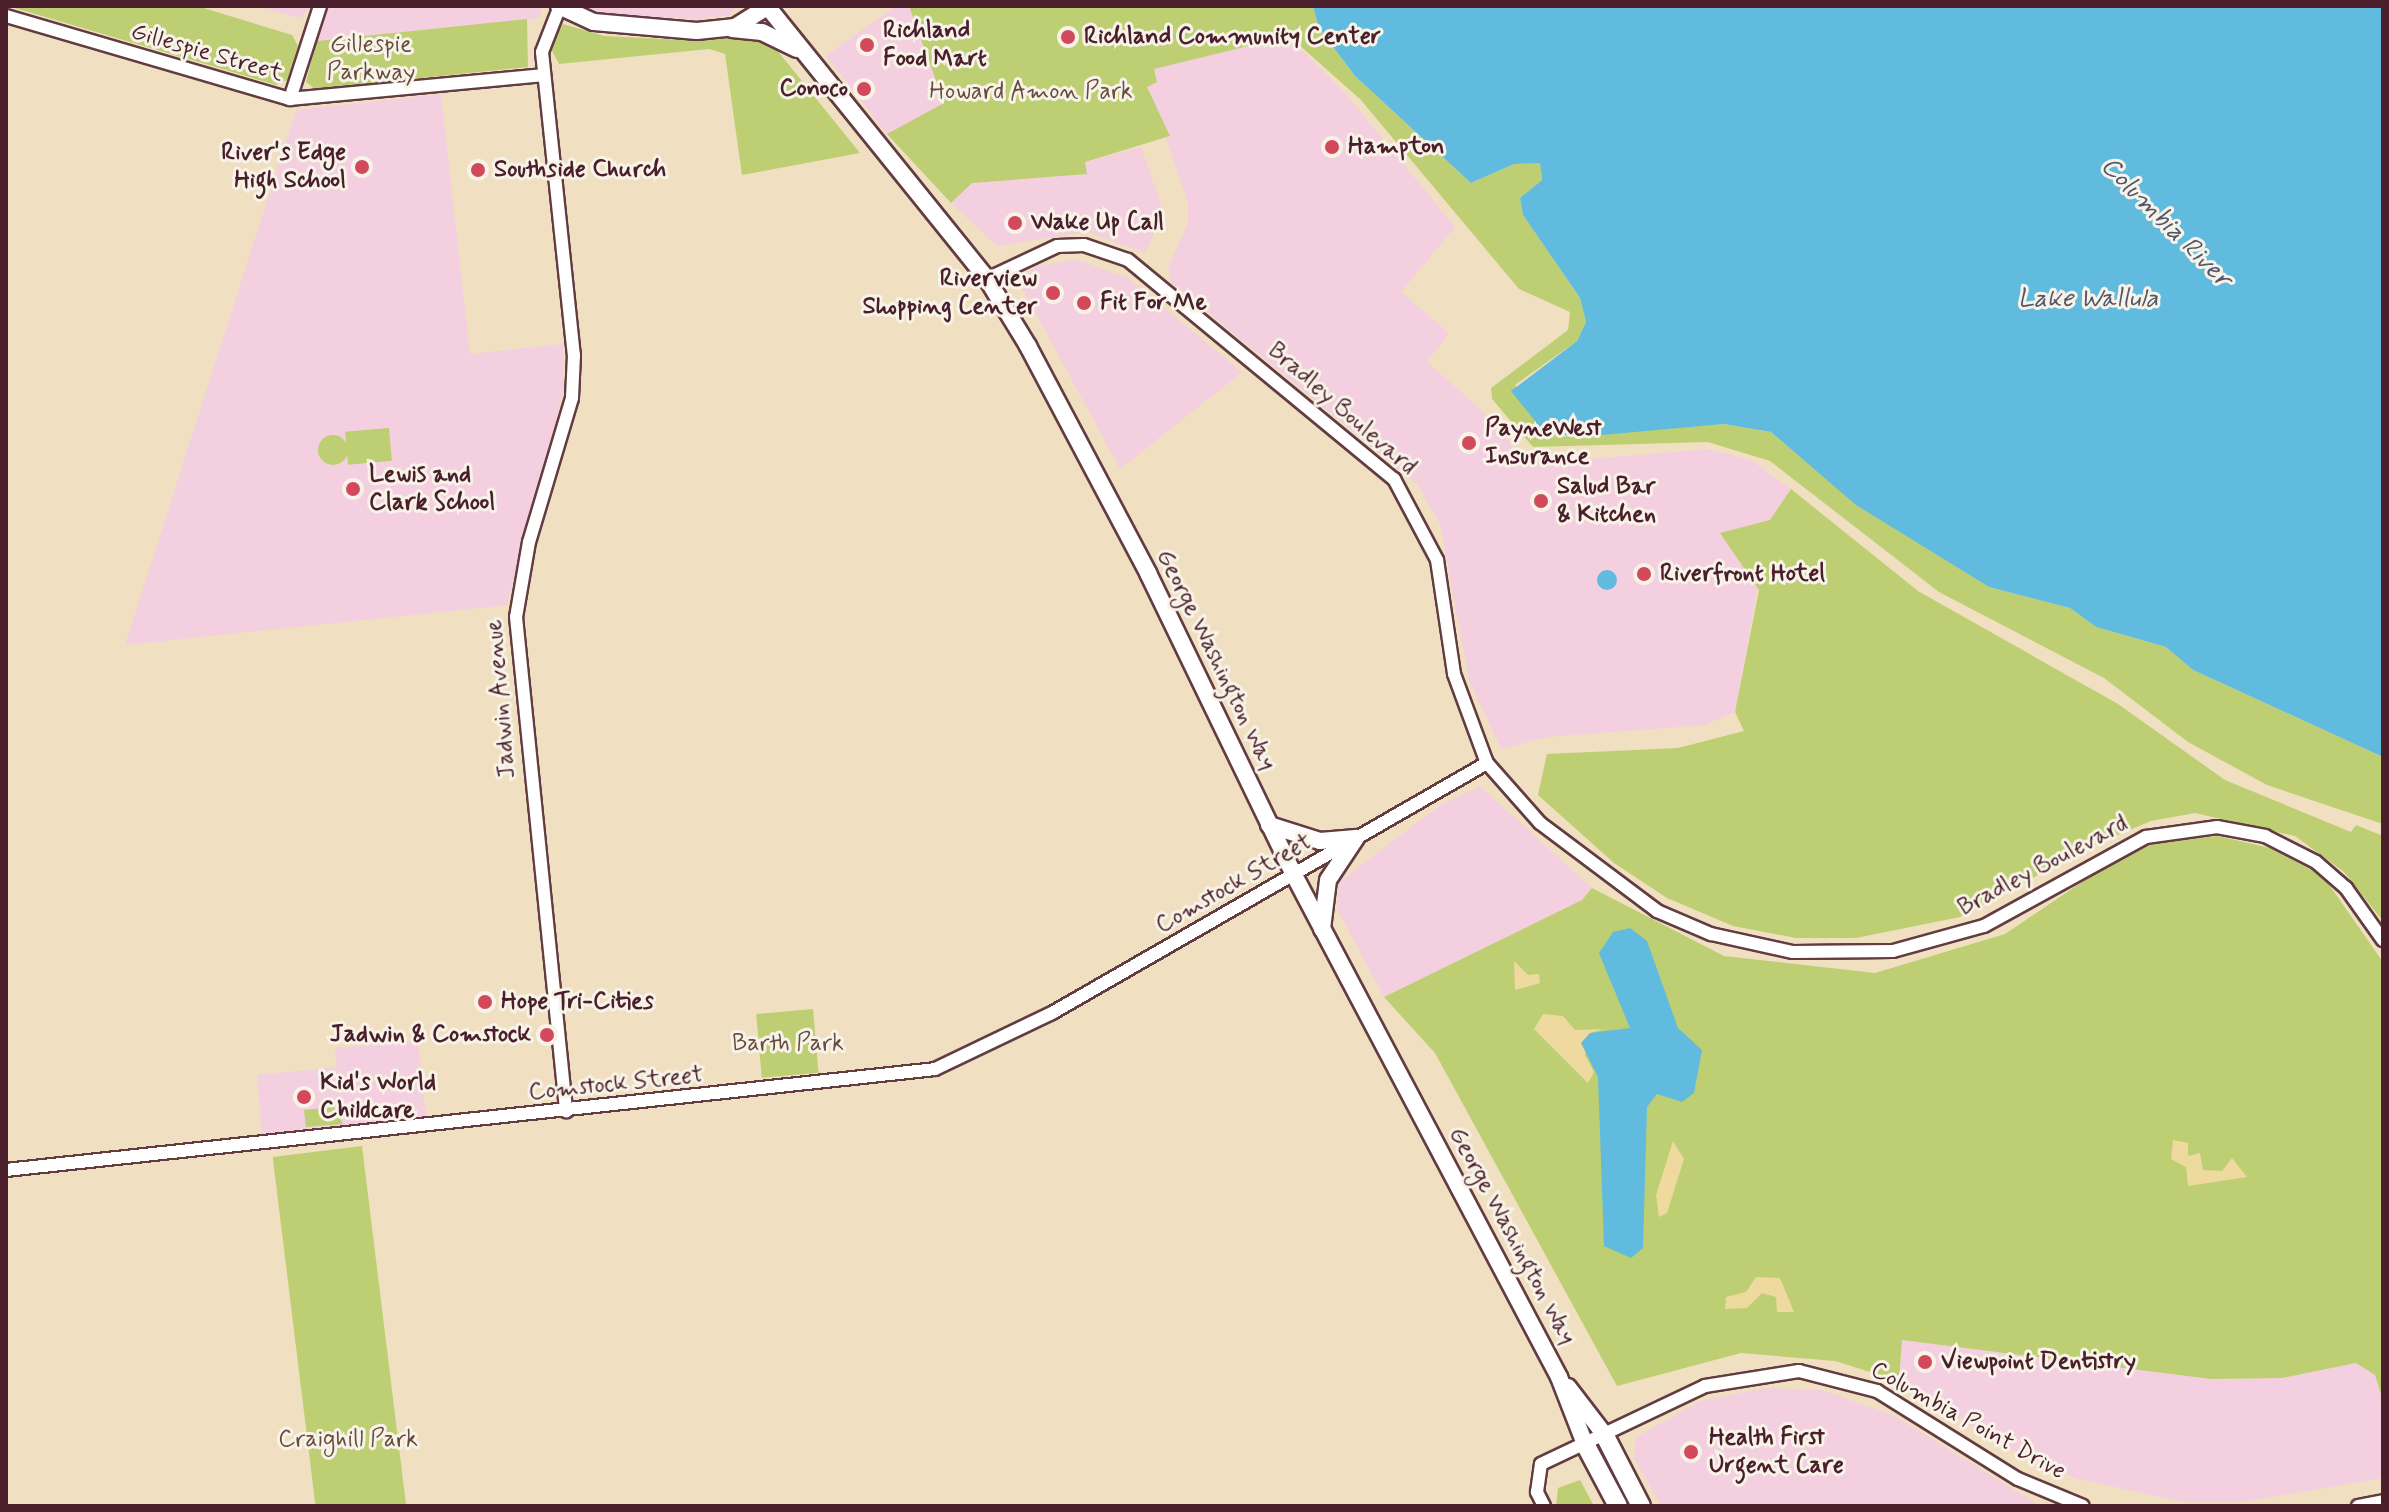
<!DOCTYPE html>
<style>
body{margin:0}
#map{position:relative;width:2389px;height:1512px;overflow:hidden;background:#f0e0c1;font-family:Mynerve,sans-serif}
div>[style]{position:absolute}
.built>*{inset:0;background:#f3cfdf}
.green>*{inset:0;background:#bdcf72;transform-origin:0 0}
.round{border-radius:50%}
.sand>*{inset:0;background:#eeda9e}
.water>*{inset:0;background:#61bbde}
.roads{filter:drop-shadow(2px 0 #633c42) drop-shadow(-2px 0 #633c42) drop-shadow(0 2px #633c42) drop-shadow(0 -2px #633c42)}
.tertiary>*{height:12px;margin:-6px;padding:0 6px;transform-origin:6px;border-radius:6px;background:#fff}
.primary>*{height:16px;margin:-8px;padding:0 8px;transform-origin:8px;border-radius:8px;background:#fff}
.trunk>*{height:16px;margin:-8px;padding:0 8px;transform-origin:8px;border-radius:8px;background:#fff}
.motorway>*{height:18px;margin:-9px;padding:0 9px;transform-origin:9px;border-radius:9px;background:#fff}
.dots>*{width:22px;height:22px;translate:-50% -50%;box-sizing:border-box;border:4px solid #f7f3e8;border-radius:50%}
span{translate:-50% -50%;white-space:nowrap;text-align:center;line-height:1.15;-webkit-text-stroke:6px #f7f3e8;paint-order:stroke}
.poi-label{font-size:24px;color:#4a1f2b;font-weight:700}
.left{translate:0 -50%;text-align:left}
.right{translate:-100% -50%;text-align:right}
.park-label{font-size:24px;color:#674b3d}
.street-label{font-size:24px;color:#4a1f2b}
.water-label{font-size:26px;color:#52566a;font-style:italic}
.frame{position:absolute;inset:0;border:8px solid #4a1f2b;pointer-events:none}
</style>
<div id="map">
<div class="built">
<i style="clip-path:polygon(258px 6px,311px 6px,300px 18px)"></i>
<i style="clip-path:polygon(329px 6px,540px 6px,542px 9px,539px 18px,317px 41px)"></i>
<i style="clip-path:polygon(574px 6px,737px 6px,729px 15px,698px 19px,604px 15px)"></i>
<i style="clip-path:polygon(895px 6px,909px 6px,944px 104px,887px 134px,826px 56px)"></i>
<i style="clip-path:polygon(1275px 39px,1300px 48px,1345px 93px,1455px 227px,1401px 292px,1449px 333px,1427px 362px,1504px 430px,1516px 456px,1556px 462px,1708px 449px,1751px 460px,1791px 489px,1770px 520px,1735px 712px,1705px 725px,1547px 737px,1501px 749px,1469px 680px,1440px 524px,1417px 484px,1172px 283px,1168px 268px,1188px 223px,1188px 201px,1147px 86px,1157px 82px,1153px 69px)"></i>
<i style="clip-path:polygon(441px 94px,470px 354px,563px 344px,564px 389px,507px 605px,125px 645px,296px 110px)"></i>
<i style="clip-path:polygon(1141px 147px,1164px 213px,1145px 253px,1088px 232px,997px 246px,951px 203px,972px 183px,1086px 174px,1085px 162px)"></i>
<i style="clip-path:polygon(1076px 259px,1128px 278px,1242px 372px,1120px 469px,1023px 290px,1024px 277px,1037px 266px)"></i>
<i style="clip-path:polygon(1480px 786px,1592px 888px,1582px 900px,1384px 997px,1337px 909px,1339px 882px,1442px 804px)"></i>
<i style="clip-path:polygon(418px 1040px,426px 1118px,262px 1136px,257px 1075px,337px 1067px,335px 1048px)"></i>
<i style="clip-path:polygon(1902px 1340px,2211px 1379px,2282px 1378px,2356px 1363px,2375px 1375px,2383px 1401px,2383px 1478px,2243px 1502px,2185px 1502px,2077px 1479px,2005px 1447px,1899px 1381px)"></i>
<i style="clip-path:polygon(1764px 1388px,1822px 1390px,1893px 1415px,2040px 1506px,1661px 1506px,1634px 1458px,1636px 1437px,1700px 1401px)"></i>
</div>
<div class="green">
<i style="clip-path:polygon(8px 6px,197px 6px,292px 35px,298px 46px,287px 80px,276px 85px)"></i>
<i style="clip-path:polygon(909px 6px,1313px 6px,1319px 28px,1355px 76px,1471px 183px,1514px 164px,1540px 162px,1542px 180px,1520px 198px,1523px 215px,1580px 298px,1586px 322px,1577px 341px,1515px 385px,1557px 437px,1724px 424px,1771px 432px,1856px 504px,1989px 587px,2070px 608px,2096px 627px,2166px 647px,2193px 670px,2383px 757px,2383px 824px,2267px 785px,2188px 742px,2104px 678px,1939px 592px,1770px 461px,1708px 442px,1533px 447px,1492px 399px,1491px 388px,1568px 330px,1570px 312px,1519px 289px,1360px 99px,1289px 36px,1154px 69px,1157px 82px,1147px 87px,1170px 136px,1085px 162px,1087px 174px,972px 183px,951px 203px,887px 134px,944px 103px)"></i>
<i style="clip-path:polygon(527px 19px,528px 67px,315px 89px,306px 82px,317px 41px)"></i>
<i style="clip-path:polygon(563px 24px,604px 36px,702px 41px,746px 33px,768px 39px,860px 153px,742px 175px,725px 54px,709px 49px,559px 64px,550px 47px)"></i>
<i style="left:389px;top:428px;width:33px;height:44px;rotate:85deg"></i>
<i class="round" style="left:318px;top:435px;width:30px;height:30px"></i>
<i style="clip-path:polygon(1791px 489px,1918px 591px,2118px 704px,2225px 780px,2351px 832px,2356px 825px,2383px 836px,2383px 921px,2344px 872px,2295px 836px,2195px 813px,2151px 821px,2096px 844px,1960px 917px,1856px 938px,1796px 938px,1733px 926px,1667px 898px,1614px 863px,1538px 795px,1547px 754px,1678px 748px,1744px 731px,1735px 712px,1759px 590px,1720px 533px,1770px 520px)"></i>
<i style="clip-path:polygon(2218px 836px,2270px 848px,2323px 876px,2383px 962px,2383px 1401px,2375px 1375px,2356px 1363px,2282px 1378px,2211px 1379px,1902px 1340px,1899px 1381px,1835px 1361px,1741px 1353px,1617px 1386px,1435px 1053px,1384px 997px,1582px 900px,1592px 888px,1724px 956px,1875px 973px,2005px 934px,2103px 868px,2159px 841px)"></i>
<i style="left:813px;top:1009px;width:64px;height:57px;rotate:85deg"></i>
<i style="clip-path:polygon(334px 1107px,343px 1124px,306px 1127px,304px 1110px)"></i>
<i style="left:362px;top:1146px;width:361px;height:90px;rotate:83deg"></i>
<i style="clip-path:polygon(1580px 1480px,1594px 1506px,1556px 1506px,1558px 1488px)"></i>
</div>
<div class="sand">
<i style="clip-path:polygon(1514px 961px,1528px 975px,1539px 974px,1540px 983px,1515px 990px)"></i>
<i style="clip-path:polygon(1543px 1014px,1563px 1016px,1575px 1030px,1603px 1029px,1590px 1033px,1585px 1055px,1594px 1072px,1588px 1083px,1534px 1029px)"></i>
<i style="clip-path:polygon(2173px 1140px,2188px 1143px,2188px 1156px,2200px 1153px,2203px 1170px,2222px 1171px,2232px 1158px,2247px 1177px,2188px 1186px,2186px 1167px,2171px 1159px)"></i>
<i style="clip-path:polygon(1673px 1141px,1684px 1159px,1667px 1213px,1659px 1217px,1656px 1195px)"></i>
<i style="clip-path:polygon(1756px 1277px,1780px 1278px,1794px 1312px,1777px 1312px,1776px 1297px,1762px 1293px,1747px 1308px,1725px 1309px,1726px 1297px,1746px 1292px)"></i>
</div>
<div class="water">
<i style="clip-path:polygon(1313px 6px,2383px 6px,2383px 757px,2193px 670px,2166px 647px,2096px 627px,2070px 608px,1989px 587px,1856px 505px,1771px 432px,1724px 424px,1579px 437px,1544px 432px,1511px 391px,1577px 341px,1586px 322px,1580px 298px,1523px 215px,1520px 198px,1542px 180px,1540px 163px,1514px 164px,1471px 183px,1355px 76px,1319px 28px)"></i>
<i class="round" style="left:1597px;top:570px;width:20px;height:20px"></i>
<i style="clip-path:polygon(1630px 928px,1647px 941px,1678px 1028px,1702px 1050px,1694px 1093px,1682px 1102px,1657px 1094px,1647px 1107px,1643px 1248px,1631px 1258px,1604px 1246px,1598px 1077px,1581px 1043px,1590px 1033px,1630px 1028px,1599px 953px,1613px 932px)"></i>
</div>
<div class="roads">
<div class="tertiary">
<i style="left:560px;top:6px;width:49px;rotate:111.4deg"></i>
<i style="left:542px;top:52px;width:305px;rotate:84deg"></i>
<i style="left:574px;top:355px;width:43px;rotate:92.7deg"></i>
<i style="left:572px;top:398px;width:150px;rotate:106.6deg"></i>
<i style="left:529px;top:542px;width:76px;rotate:99.8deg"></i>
<i style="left:516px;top:617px;width:497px;rotate:84.2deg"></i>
<i style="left:6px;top:16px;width:296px;rotate:16.3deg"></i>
<i style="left:290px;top:99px;width:255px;rotate:-5.4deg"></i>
<i style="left:290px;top:99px;width:98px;rotate:-72.1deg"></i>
<i style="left:987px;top:279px;width:77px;rotate:-25.2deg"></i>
<i style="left:1057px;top:246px;width:27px;rotate:-2deg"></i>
<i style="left:1084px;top:245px;width:46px;rotate:18.8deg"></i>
<i style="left:1128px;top:260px;width:345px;rotate:39.5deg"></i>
<i style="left:1394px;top:479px;width:92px;rotate:62deg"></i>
<i style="left:1437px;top:560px;width:115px;rotate:81.5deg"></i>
<i style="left:1454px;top:674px;width:95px;rotate:69.7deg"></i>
<i style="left:1487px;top:763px;width:80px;rotate:48.5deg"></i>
<i style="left:1540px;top:823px;width:146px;rotate:36.9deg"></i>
<i style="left:1657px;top:911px;width:59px;rotate:23.1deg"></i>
<i style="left:1711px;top:934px;width:84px;rotate:12.4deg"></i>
<i style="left:1793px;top:952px;width:100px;rotate:-0.6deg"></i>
<i style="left:1893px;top:951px;width:94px;rotate:-15.4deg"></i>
<i style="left:1984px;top:926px;width:185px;rotate:-28.8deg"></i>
<i style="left:2146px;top:837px;width:72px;rotate:-8deg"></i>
<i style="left:2217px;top:827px;width:49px;rotate:10.6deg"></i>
<i style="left:2265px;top:836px;width:57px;rotate:27deg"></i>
<i style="left:2316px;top:862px;width:40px;rotate:41deg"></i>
<i style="left:2346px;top:888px;width:64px;rotate:54.6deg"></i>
<i style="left:6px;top:1170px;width:934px;rotate:-6.2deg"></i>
<i style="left:935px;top:1069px;width:130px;rotate:-25.6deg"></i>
<i style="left:1052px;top:1013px;width:502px;rotate:-29.89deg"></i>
<i style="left:1544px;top:1506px;width:16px;rotate:-117deg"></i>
<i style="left:1537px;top:1492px;width:28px;rotate:-82deg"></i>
<i style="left:1541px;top:1464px;width:182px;rotate:-25.4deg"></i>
<i style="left:1705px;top:1386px;width:95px;rotate:-9.1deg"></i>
<i style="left:1799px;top:1371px;width:81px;rotate:14.4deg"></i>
<i style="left:1877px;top:1391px;width:166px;rotate:32deg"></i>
<i style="left:2018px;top:1479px;width:70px;rotate:22.6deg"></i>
<i style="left:2358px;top:1506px;width:25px;rotate:-11deg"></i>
</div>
<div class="primary">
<i style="left:559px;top:6px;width:38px;rotate:25deg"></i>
<i style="left:594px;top:22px;width:103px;rotate:5deg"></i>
<i style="left:697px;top:31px;width:38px;rotate:-6deg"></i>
<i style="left:735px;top:27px;width:38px;rotate:-32deg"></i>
<i style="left:767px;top:6px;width:351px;rotate:51.1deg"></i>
<i style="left:987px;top:279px;width:79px;rotate:58.5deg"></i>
<i style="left:1028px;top:346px;width:257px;rotate:62.1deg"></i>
<i style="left:1148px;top:573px;width:335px;rotate:64.2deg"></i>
<i style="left:1294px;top:875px;width:568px;rotate:62.17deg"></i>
<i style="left:1559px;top:1377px;width:72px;rotate:68.8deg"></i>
<i style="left:732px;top:29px;width:30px;rotate:6deg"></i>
<i style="left:762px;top:32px;width:39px;rotate:26deg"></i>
<i style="left:1568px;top:1387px;width:59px;rotate:52.5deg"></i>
</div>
<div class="trunk">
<i style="left:1269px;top:825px;width:53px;rotate:17.4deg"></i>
<i style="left:1320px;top:841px;width:36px;rotate:-5deg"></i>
<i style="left:1322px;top:929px;width:49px;rotate:-83deg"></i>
<i style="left:1328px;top:880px;width:50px;rotate:-56.3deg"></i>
</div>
<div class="motorway">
<i style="left:1604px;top:1434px;width:81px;rotate:62.8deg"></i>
<i style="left:1585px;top:1444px;width:70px;rotate:62deg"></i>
</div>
</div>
<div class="dots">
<i style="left:1068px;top:37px;background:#d1495b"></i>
<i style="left:867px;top:45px;background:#d1495b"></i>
<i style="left:864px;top:89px;background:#d1495b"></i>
<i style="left:1332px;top:147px;background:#d1495b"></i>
<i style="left:362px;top:167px;background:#d1495b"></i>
<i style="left:478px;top:170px;background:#d1495b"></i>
<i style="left:1015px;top:223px;background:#d1495b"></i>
<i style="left:1053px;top:293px;background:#d1495b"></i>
<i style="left:1084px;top:303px;background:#d1495b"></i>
<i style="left:1469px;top:443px;background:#d1495b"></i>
<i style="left:353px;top:489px;background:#d1495b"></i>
<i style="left:1541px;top:501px;background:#d1495b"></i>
<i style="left:1644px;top:574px;background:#d1495b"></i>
<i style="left:485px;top:1002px;background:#d1495b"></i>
<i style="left:547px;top:1035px;background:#d1495b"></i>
<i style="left:304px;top:1097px;background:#d1495b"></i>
<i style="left:1925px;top:1362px;background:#d1495b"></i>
<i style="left:1691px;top:1452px;background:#d1495b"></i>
</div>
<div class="poi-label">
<span class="left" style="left:883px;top:45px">Richland<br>Food Mart</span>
<span class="left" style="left:1084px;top:37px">Richland Community Center</span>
<span class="right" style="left:848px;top:89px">Conoco</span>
<span class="left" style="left:1348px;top:147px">Hampton</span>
<span class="right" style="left:346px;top:167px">River's Edge<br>High School</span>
<span class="left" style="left:494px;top:170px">Southside Church</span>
<span class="left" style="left:1031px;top:223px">Wake Up Call</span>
<span class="right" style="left:1037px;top:293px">Riverview<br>Shopping Center</span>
<span class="left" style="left:1100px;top:303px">Fit For Me</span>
<span class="left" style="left:1485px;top:443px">PayneWest<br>Insurance</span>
<span class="left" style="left:369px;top:489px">Lewis and<br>Clark School</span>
<span class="left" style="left:1557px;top:501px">Salud Bar<br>&amp; Kitchen</span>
<span class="left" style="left:1660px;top:574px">Riverfront Hotel</span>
<span class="left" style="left:501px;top:1002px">Hope Tri-Cities</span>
<span class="right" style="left:531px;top:1035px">Jadwin &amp; Comstock</span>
<span class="left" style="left:320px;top:1097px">Kid's World<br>Childcare</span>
<span class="left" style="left:1941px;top:1362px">Viewpoint Dentistry</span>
<span class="left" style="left:1709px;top:1452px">Health First<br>Urgent Care</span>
</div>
<div class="park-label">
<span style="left:371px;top:59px">Gillespie<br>Parkway</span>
<span style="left:1031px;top:92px">Howard Amon Park</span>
<span style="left:788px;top:1044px">Barth Park</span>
<span style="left:348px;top:1440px">Craighill Park</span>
</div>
<div class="street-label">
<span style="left:207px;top:53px;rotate:16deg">Gillespie Street</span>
<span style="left:1342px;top:409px;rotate:41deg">Bradley Boulevard</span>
<span style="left:1216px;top:660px;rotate:64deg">George Washington Way</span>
<span style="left:501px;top:699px;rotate:-95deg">Jadwin Avenue</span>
<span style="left:2043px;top:866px;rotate:-28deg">Bradley Boulevard</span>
<span style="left:1234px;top:884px;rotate:-30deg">Comstock Street</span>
<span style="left:616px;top:1084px;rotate:-6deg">Comstock Street</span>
<span style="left:1512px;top:1236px;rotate:62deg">George Washington Way</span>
<span style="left:1968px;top:1421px;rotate:29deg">Columbia Point Drive</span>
</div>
<div class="water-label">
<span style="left:2165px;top:223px;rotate:45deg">Columbia River</span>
<span style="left:2088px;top:300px">Lake Wallula</span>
</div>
<div class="frame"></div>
</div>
